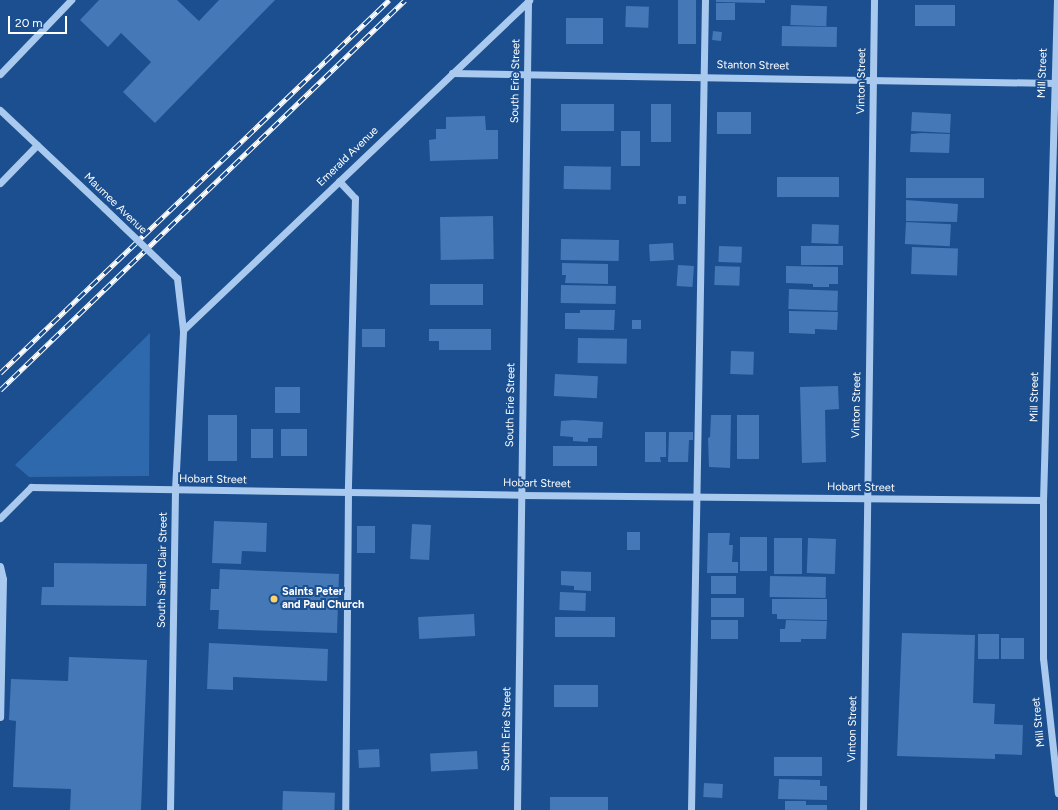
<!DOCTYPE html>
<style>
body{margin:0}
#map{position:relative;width:1058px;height:810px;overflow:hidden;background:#1b4f8f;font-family:Figtree,sans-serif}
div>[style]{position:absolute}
.green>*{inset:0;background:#2e69ad}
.building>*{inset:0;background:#4478b7;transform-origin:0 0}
.minor>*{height:7px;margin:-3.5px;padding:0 3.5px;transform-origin:3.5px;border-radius:3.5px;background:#a9c9ee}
.rail>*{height:4.5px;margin-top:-2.25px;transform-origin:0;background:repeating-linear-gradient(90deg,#1b4f8f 0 9px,#fff 0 18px);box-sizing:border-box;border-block:1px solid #fff}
.minor-bridge>*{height:7px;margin:-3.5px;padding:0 3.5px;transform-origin:3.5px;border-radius:3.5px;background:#a9c9ee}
.dots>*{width:11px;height:11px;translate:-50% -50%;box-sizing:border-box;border:2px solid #1b4f8f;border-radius:50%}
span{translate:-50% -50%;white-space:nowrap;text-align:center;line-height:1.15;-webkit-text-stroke:4px #1b4f8f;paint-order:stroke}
.street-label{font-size:11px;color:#fff}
.poi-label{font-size:11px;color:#fff;font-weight:700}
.left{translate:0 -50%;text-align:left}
.scale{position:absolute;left:8px;top:16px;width:59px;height:18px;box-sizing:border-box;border:2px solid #fff;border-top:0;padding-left:5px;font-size:12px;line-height:14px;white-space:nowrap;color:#fff;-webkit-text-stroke:3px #1b4f8f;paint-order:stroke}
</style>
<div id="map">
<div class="green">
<i style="clip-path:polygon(150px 333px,149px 476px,29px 477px,15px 465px)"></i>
</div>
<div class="building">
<i style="clip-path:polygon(99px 0,177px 0,199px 21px,219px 0,275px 0,155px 123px,123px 92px,151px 62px,121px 33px,108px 47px,80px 20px)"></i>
<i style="left:678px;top:0;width:18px;height:44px"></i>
<i style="clip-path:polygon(716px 0,765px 0,765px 3px,716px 2px)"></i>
<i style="left:716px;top:3px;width:19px;height:17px"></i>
<i style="left:791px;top:5px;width:36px;height:20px;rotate:2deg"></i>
<i style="left:955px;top:5px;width:21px;height:40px;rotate:90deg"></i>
<i style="left:626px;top:6px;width:23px;height:21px;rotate:2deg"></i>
<i style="left:566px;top:18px;width:37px;height:26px"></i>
<i style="left:782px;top:26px;width:55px;height:20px;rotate:1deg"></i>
<i style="left:713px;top:31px;width:9px;height:9px;rotate:6deg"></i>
<i style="left:614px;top:104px;width:27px;height:53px;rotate:90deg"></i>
<i style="left:651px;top:104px;width:20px;height:38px"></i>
<i style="left:717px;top:112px;width:34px;height:22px"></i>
<i style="left:912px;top:112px;width:39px;height:19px;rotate:3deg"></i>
<i style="clip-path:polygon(485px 116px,486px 130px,498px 130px,498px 159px,430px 161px,429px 140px,436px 139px,436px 129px,446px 129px,446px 117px)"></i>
<i style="left:621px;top:131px;width:19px;height:35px"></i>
<i style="clip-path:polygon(922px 133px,950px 134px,949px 153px,910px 152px,911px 134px)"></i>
<i style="left:564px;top:166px;width:47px;height:23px;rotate:1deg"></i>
<i style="left:777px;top:177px;width:62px;height:20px"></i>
<i style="left:984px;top:178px;width:20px;height:78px;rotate:90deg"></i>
<i style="left:678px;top:196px;width:8px;height:8px"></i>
<i style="clip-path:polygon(906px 200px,958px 204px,957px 222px,906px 221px)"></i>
<i style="left:493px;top:216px;width:43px;height:53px;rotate:89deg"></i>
<i style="left:906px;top:222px;width:45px;height:22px;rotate:3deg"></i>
<i style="left:812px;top:224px;width:27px;height:19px;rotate:2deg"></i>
<i style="left:561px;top:239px;width:58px;height:21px;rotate:1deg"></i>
<i style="left:673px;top:243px;width:17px;height:24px;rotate:87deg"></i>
<i style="left:719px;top:246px;width:23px;height:16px;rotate:2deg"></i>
<i style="left:801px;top:246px;width:42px;height:19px"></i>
<i style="left:912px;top:247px;width:46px;height:27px;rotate:2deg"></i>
<i style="clip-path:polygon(562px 263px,608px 264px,608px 284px,565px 283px,566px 275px,562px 275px)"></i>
<i style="left:678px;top:265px;width:16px;height:21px;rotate:4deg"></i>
<i style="left:715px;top:266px;width:25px;height:19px;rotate:2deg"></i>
<i style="clip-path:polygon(786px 266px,838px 267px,838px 284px,829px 284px,829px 287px,813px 287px,813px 284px,786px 283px)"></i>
<i style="left:483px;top:284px;width:21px;height:53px;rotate:90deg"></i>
<i style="left:561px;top:285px;width:55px;height:18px;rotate:1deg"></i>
<i style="left:789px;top:289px;width:49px;height:20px;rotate:2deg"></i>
<i style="clip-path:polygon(580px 310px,615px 310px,614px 330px,565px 329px,565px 313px,580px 313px)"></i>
<i style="clip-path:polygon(789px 311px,838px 312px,837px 330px,815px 329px,815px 334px,789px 333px)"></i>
<i style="left:632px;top:320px;width:9px;height:9px"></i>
<i style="left:362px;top:329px;width:23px;height:18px"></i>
<i style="clip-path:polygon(429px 329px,491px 329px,491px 350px,439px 350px,439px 341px,429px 341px)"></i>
<i style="left:578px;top:338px;width:49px;height:25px;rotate:1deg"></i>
<i style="left:731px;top:351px;width:23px;height:23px;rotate:2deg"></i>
<i style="left:555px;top:374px;width:43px;height:22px;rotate:3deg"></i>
<i style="clip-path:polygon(838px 386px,839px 409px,825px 410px,826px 462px,802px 463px,800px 387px)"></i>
<i style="left:275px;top:387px;width:25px;height:26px"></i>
<i style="left:237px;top:415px;width:46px;height:29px;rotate:90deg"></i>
<i style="clip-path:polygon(711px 415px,731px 415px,730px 468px,709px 467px,708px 438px,710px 437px)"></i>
<i style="left:737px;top:415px;width:22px;height:44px"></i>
<i style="clip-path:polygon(574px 420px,603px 422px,602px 438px,588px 438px,588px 442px,573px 441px,573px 437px,560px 436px,561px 421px)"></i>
<i style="left:273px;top:429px;width:29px;height:22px;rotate:90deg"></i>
<i style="left:281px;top:429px;width:26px;height:27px"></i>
<i style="clip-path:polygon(645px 432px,666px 432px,666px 457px,660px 457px,661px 462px,645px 462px)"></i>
<i style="clip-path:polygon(669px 432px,693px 432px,693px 440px,689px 440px,688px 462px,668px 462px)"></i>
<i style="left:597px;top:446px;width:20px;height:44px;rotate:90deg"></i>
<i style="clip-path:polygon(214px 521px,267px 523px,266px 552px,242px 551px,241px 564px,212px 563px)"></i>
<i style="left:412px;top:524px;width:19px;height:35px;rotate:3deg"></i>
<i style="left:357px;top:526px;width:18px;height:27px"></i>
<i style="left:627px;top:532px;width:13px;height:18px"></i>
<i style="clip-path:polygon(708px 533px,730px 533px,729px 545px,733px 545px,732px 562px,738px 562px,738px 573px,707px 573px)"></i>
<i style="left:740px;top:537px;width:27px;height:34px"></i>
<i style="left:774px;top:538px;width:28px;height:36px"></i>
<i style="left:808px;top:538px;width:28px;height:35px;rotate:2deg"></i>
<i style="clip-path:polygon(54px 563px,147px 564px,146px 606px,41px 605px,42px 587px,54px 587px)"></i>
<i style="clip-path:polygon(220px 569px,339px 574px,337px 633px,218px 629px,219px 610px,210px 610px,211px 589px,219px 589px)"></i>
<i style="clip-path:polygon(561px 571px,591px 572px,591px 591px,574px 590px,574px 586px,561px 585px)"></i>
<i style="left:711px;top:576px;width:25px;height:18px"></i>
<i style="left:770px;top:576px;width:56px;height:21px;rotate:1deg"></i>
<i style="left:560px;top:592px;width:26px;height:18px;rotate:2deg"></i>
<i style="left:711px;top:598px;width:33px;height:19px"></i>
<i style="clip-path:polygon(772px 599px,827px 599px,827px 620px,777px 619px,777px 614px,772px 614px)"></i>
<i style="left:474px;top:614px;width:22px;height:56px;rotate:87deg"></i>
<i style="left:555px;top:617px;width:60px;height:20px"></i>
<i style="left:711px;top:620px;width:27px;height:19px"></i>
<i style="clip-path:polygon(786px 620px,827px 621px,826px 639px,801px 639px,801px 642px,780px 642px,780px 629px,785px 629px)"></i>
<i style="clip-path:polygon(902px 633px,975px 635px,973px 703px,995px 704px,994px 724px,1023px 725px,1022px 755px,995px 754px,995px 759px,897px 756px)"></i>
<i style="left:978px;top:634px;width:21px;height:25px"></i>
<i style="left:1001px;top:638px;width:23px;height:21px"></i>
<i style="clip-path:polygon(209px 643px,328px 649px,327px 681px,233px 677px,233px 690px,207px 689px)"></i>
<i style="clip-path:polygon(69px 657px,147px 660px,141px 810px,70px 810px,71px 789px,13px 787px,16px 721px,9px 720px,11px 679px,68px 681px)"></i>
<i style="left:554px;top:685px;width:44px;height:22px"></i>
<i style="left:379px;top:749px;width:18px;height:21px;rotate:87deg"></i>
<i style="left:477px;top:751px;width:18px;height:47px;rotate:87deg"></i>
<i style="left:774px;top:757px;width:48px;height:19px"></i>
<i style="clip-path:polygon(779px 779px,820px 780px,820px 786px,827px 786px,827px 800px,778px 799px)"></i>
<i style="left:704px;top:783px;width:19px;height:14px;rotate:3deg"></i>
<i style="left:283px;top:791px;width:52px;height:19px;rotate:2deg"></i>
<i style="left:550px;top:797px;width:58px;height:13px"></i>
<i style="clip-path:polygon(785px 801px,806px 801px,806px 805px,827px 805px,827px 810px,785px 810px)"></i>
</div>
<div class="minor">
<i style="left:1057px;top:0;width:500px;rotate:91.6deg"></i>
<i style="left:1043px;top:500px;width:158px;rotate:90deg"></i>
<i style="left:1043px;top:658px;width:136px;rotate:83.7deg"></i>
<i style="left:452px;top:73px;width:602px;rotate:0.95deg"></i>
<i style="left:0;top:74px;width:103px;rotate:-46.2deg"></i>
<i style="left:0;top:110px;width:143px;rotate:43.3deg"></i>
<i style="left:339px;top:181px;width:23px;rotate:47deg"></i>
<i style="left:355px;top:198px;width:295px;rotate:91.4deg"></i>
<i style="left:348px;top:493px;width:317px;rotate:90.5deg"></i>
<i style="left:0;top:183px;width:53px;rotate:-45.8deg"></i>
<i style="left:183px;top:330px;width:478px;rotate:-43.6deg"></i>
<i style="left:0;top:518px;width:44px;rotate:-45deg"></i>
<i style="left:31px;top:487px;width:490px;rotate:0.9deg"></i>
<i style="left:521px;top:495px;width:522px;rotate:0.55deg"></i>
<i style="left:0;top:566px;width:13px;rotate:77deg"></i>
<i style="left:3px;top:579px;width:138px;rotate:91.2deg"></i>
<i style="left:170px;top:810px;width:320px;rotate:-89.1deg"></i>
<i style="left:175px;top:490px;width:160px;rotate:-87.1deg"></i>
<i style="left:183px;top:330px;width:52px;rotate:-96.6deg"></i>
<i style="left:517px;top:810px;width:809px;rotate:-89.22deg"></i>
<i style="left:691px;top:810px;width:810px;rotate:-89.01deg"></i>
<i style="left:863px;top:810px;width:810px;rotate:-89.22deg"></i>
</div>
<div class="rail">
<i style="left:0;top:373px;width:539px;rotate:-43.8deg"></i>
<i style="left:0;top:390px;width:562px;rotate:-43.92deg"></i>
</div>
<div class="minor-bridge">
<i style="left:104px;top:208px;width:101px;rotate:43.8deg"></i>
</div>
<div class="dots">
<i style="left:274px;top:599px;background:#ffd166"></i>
</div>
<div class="street-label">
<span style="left:753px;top:66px;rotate:1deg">Stanton Street</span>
<span style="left:1043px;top:73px;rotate:-88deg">Mill Street</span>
<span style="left:516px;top:81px;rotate:-89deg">South Erie Street</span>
<span style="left:862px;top:81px;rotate:-89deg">Vinton Street</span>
<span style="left:348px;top:157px;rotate:-44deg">Emerald Avenue</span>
<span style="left:115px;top:204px;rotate:44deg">Maumee Avenue</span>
<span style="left:1035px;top:397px;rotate:-89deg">Mill Street</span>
<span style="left:511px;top:405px;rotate:-89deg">South Erie Street</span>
<span style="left:857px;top:405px;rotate:-89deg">Vinton Street</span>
<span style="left:213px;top:480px;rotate:1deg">Hobart Street</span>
<span style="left:537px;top:484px;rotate:1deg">Hobart Street</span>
<span style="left:861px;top:488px;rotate:1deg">Hobart Street</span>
<span style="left:163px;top:570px;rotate:-89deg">South Saint Clair Street</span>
<span style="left:1039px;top:722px;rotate:-96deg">Mill Street</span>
<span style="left:507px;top:729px;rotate:-89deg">South Erie Street</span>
<span style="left:853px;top:729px;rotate:-89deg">Vinton Street</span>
</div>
<div class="poi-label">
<span class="left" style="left:282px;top:599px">Saints Peter<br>and Paul Church</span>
</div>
<div class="scale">20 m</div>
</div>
